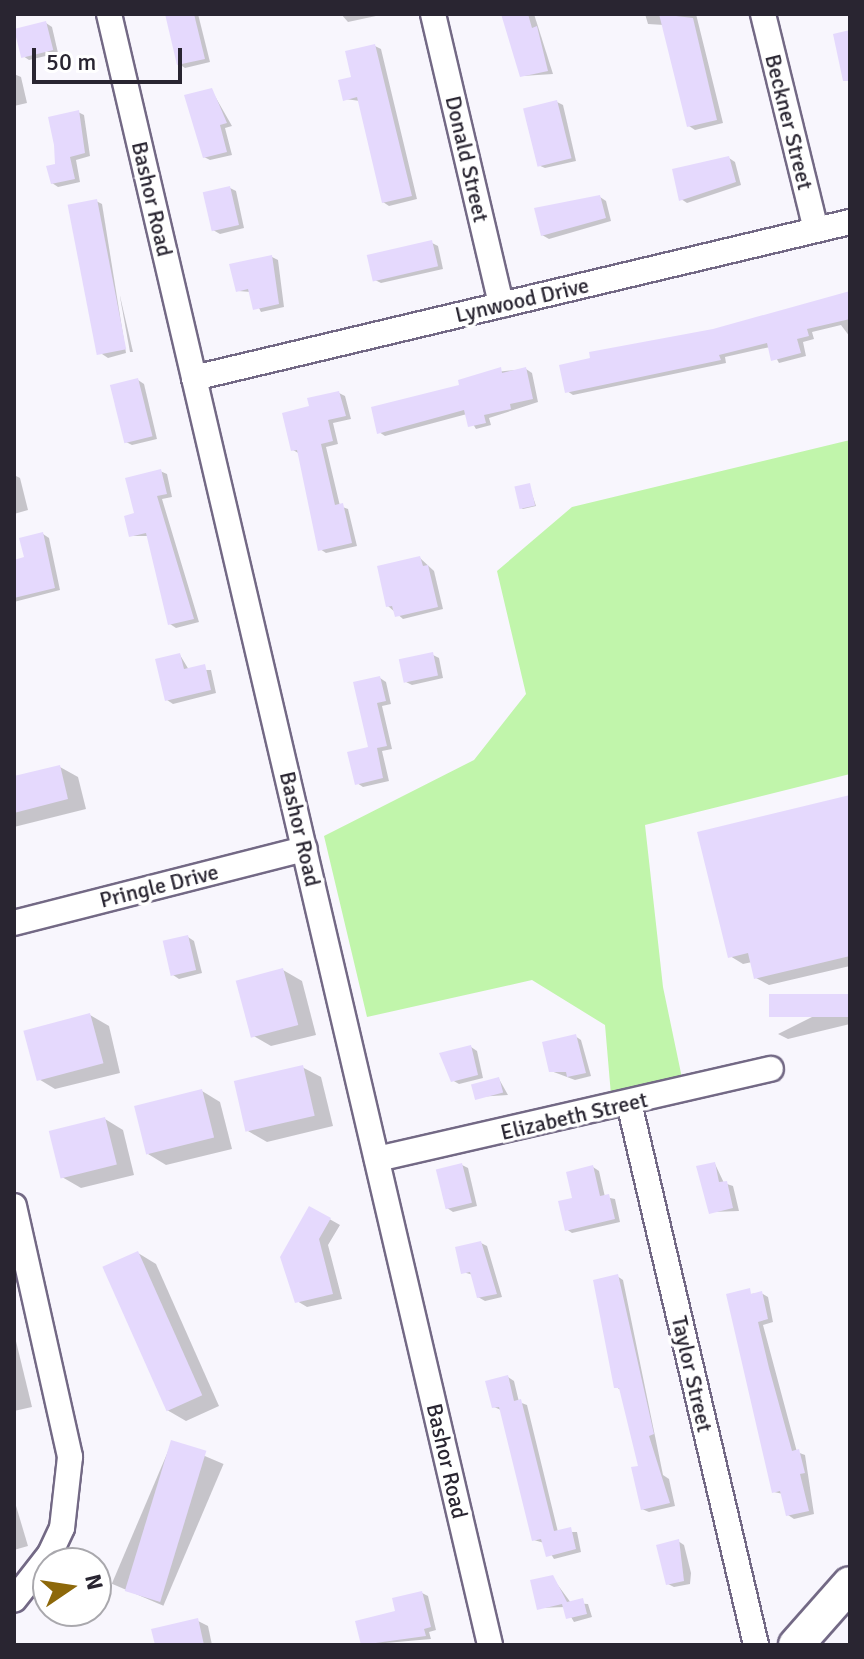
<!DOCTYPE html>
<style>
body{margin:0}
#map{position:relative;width:864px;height:1659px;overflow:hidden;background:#f8f6fd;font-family:Signika,sans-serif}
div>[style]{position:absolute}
.green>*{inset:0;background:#c1f5ab}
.shadow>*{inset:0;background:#0003;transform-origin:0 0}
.building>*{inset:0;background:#e5d9fd;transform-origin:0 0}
.roads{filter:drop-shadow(2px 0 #736985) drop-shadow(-2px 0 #736985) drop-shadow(0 2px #736985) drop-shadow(0 -2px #736985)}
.minor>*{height:24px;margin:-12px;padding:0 12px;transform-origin:12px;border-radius:12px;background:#fff}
.highway>*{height:34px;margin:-17px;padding:0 17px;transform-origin:17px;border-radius:17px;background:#fff}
span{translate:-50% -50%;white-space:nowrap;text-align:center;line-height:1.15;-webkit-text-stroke:7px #fff;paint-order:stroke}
.street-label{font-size:22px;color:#292531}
.frame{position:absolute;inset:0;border:16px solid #292531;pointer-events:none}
.north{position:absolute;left:32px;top:1547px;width:80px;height:80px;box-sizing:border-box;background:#fff;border:2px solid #a9a8ad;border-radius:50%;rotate:77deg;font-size:22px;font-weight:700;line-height:32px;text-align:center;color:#292531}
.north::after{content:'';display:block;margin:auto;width:28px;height:36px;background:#8d680a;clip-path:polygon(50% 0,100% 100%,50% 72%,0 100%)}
.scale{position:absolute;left:32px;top:48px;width:150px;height:36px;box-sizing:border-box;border:4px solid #292531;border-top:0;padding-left:10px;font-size:24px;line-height:28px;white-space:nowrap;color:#292531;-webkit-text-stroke:6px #fff;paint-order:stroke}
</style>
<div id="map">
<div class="green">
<i style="clip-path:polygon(850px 440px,850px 774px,645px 825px,663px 987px,682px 1078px,611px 1095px,605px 1025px,532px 980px,367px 1017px,324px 836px,474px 760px,526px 694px,497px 571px,572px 507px)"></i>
</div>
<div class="shadow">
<i style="clip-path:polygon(167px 14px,198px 14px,210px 62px,185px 68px,179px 64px)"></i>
<i style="clip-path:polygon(341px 14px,376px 14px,376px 16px,348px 22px)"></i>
<i style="clip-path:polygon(503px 14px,534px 14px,553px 74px,522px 76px)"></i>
<i style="clip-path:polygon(645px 14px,696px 14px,723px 123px,695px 130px,689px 126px,664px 25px,648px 24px)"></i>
<i style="clip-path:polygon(46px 23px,52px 27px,58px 53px,29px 60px,23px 56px)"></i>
<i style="clip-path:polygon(375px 46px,381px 49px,417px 199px,389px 206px,383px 202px,360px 101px,345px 99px)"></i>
<i style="clip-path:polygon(14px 74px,21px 77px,27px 103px,14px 106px)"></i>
<i style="clip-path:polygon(212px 91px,232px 126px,225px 128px,232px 155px,210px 160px,204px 157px)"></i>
<i style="clip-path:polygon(557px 102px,563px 105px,576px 161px,545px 168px,538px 165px)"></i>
<i style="clip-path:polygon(78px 112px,84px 115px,90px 156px,76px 160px,80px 182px,58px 187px,52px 183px,57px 166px)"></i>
<i style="clip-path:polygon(729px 158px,735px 162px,741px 185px,687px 203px,681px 199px)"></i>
<i style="clip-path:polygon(230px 188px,236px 191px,244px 228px,220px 234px,213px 230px)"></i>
<i style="clip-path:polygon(600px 197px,606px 201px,611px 221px,549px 239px,542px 235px)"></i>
<i style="clip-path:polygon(96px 201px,102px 204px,126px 353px,108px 358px,102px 354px)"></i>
<i style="clip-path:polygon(432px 243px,438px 246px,443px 269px,381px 283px,375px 280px)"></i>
<i style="clip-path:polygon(272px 257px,278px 260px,284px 307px,261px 312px,251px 292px,238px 291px)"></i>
<i style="clip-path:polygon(850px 294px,850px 337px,841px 325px,812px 332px,814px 339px,803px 342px,806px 356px,779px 363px,770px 347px,725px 357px,726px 363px,573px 395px,567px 391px,714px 331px)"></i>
<i style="clip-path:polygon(120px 296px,133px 352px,130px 352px,120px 297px)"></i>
<i style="clip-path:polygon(526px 369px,532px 373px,538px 402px,489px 418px,491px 425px,476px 429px,467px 414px,385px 436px,379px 432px,484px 373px)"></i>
<i style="clip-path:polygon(138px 380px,144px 384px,157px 439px,132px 445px,126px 442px)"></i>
<i style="clip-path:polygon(339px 393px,345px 396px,351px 419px,333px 423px,338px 444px,326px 447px,340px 506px,348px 509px,357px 546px,326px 553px,320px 549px,300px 454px,293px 450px,311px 408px)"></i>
<i style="clip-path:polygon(160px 471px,167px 474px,172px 497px,162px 499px,199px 622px,176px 628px,170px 624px,148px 536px,131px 536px,136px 515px)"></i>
<i style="clip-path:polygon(14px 475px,20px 478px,28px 510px,14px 514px)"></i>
<i style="clip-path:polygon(529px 485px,536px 506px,523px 509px,521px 508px)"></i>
<i style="clip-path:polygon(43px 534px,49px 538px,60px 590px,14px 602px,14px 562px,27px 559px)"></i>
<i style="clip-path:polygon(420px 558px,434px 571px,443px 609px,403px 619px,388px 606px)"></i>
<i style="clip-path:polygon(180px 655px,189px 670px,211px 670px,216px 693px,173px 704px,167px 700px)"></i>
<i style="clip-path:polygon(433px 655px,439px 658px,443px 678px,412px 685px,406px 682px)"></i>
<i style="clip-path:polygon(380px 678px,386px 682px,391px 704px,382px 706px,392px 749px,382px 751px,389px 781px,363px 787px,357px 783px,371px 748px)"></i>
<i style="clip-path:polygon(60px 767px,78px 777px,86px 809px,14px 827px,14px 778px)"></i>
<i style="clip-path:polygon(850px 797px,850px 966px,769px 985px,756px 978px,752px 962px,743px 964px,730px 956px)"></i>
<i style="clip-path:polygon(188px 937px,194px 941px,202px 973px,179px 979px,173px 975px)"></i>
<i style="clip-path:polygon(283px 970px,302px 981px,316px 1035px,271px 1046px,252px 1035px)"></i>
<i style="clip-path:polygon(850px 998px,850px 1024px,788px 1039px,778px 1034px)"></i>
<i style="clip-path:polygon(90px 1015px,109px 1026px,120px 1073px,55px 1089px,37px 1078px)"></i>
<i style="clip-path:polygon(575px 1036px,581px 1040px,591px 1076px,575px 1080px,551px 1071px)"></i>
<i style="clip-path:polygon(471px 1047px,477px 1051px,483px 1078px,459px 1084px,452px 1080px)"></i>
<i style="clip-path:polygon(302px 1067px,321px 1077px,333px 1126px,267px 1142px,248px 1131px)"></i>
<i style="clip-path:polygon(499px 1079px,508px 1095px,477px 1097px)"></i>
<i style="clip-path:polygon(202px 1091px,220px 1102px,232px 1149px,166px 1165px,148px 1154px)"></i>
<i style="clip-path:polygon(105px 1119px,123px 1130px,134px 1175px,81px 1188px,62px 1177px)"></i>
<i style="clip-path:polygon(715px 1164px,724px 1183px,733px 1186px,739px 1211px,711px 1212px)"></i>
<i style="clip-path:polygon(462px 1165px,468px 1168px,477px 1206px,453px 1212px,447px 1208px)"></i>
<i style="clip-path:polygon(593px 1167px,599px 1171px,605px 1197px,615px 1199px,620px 1222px,572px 1233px,566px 1229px,574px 1200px)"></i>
<i style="clip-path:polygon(310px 1208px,340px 1225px,328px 1245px,342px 1299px,307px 1307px,297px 1301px)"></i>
<i style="clip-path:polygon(481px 1243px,487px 1246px,502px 1297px,485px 1301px,478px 1297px,473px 1275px,463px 1272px)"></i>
<i style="clip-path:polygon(138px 1253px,156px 1264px,219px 1406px,186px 1421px,167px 1410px)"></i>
<i style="clip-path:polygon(617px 1276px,623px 1280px,663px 1475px,669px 1479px,675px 1506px,649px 1512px,642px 1509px,640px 1467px,621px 1390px,616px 1387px)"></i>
<i style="clip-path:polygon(761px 1293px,768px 1297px,773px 1322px,763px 1325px,797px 1452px,805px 1455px,814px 1514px,794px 1519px,788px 1515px,783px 1494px,774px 1492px,729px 1296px)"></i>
<i style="clip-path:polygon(14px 1333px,32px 1407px,14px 1411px)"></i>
<i style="clip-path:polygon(508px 1377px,514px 1381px,519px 1402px,527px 1405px,558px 1532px,577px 1532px,581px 1552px,554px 1559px,544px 1543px,534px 1540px,501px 1410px,494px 1407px)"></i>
<i style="left:172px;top:1442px;width:56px;height:154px;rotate:23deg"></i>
<i style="clip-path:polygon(14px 1499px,28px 1546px,14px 1550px)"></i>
<i style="clip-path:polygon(678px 1541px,684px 1545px,691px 1573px,690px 1584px,674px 1587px,668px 1584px)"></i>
<i style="clip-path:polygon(552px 1577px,571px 1603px,588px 1604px,592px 1617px,574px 1622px,565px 1607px,539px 1608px)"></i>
<i style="clip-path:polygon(422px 1593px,428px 1596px,436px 1630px,429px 1632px,431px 1639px,363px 1645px,357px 1622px,397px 1612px)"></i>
<i style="clip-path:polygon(198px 1621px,208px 1626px,212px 1645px,157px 1645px)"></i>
</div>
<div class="building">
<i style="clip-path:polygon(165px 14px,194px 14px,205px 59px,177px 65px)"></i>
<i style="clip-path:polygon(501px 14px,528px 14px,532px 28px,537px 26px,548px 71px,520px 77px)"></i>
<i style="clip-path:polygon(659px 14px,693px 18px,717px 120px,687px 127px)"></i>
<i style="left:46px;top:21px;width:30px;height:33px;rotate:76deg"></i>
<i style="clip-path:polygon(850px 30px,850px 81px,843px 81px,833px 34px)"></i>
<i style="clip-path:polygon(375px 44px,412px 196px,382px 203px,357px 97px,343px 101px,338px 80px,351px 77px,345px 51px)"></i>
<i style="clip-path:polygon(212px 88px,227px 123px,220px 125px,227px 152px,203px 158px,184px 95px)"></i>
<i style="left:557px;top:100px;width:60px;height:35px;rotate:76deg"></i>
<i style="clip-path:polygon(79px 110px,85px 153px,70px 157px,75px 179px,51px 184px,46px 166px,55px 164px,54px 145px,48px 117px)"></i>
<i style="clip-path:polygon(729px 156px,736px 182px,679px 201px,672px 169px)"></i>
<i style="left:230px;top:186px;width:40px;height:28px;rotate:77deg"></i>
<i style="clip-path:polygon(600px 195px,606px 218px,541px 236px,534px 208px)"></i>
<i style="left:97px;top:199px;width:153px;height:30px;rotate:79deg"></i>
<i style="left:432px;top:240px;width:27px;height:67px;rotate:77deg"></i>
<i style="clip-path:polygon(272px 255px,279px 304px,253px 310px,248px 289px,236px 292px,229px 264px)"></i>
<i style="clip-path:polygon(850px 291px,850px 319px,807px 329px,809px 336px,797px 339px,801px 353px,771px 361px,767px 343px,719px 355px,721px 360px,565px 393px,559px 365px,590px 358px,589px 352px,713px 329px)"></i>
<i style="clip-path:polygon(501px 367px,502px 373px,526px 367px,533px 399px,510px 404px,511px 409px,484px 415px,486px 423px,468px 427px,464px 410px,377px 434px,371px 407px,459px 385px,458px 380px)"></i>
<i style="left:138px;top:378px;width:60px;height:29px;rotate:76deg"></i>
<i style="clip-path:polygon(339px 391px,346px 416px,328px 420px,333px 441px,321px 444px,335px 505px,343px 503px,352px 543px,318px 551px,297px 450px,291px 451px,282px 413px,309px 406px,307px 398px)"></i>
<i style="clip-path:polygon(161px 469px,167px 494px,157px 496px,194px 619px,168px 625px,146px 533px,129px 537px,124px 516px,134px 513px,125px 478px)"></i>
<i style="left:530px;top:483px;width:23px;height:16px;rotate:77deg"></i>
<i style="clip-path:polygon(43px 532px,55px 588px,14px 598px,14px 560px,24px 557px,19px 538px)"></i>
<i style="clip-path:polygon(420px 556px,423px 566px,428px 565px,438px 607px,395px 617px,392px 606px,386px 607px,377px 566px)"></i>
<i style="left:433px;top:652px;width:24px;height:35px;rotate:78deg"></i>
<i style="clip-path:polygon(180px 653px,184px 669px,205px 664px,211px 690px,165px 701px,155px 659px)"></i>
<i style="clip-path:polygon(380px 676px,386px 701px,377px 703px,387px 746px,377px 748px,383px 778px,355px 785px,347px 752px,368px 747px,353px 682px)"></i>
<i style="clip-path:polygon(60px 765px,68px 799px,14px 813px,14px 776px)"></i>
<i style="clip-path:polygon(850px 795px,850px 956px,754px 979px,748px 953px,728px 958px,697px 832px)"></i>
<i style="left:188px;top:935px;width:36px;height:26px;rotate:77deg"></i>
<i style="left:283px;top:968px;width:59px;height:49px;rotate:75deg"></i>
<i style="left:850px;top:994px;width:23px;height:81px;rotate:90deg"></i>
<i style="left:90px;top:1013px;width:52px;height:69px;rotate:75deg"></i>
<i style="clip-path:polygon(576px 1034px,586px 1073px,567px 1077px,566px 1072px,549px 1072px,542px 1042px)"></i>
<i style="clip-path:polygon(471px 1045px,478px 1075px,451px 1082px,439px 1053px)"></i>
<i style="left:303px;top:1065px;width:52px;height:71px;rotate:77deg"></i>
<i style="left:499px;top:1077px;width:16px;height:29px;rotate:75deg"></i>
<i style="left:202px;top:1089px;width:50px;height:70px;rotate:76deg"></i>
<i style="left:105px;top:1117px;width:49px;height:58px;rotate:76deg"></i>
<i style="clip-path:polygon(715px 1162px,719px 1182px,727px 1181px,733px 1208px,709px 1214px,696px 1166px)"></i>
<i style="left:462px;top:1163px;width:41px;height:27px;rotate:76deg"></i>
<i style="clip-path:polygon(593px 1165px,600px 1196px,609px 1194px,615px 1219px,565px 1231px,558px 1201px,572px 1198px,566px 1172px)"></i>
<i style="clip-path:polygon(309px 1206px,331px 1218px,319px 1239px,333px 1294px,295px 1303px,280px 1257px)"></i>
<i style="clip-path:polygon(481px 1241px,497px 1294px,477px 1298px,470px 1272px,461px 1274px,455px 1247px)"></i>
<i style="left:138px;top:1251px;width:158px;height:39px;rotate:66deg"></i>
<i style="clip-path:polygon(618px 1274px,654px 1434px,649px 1436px,670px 1503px,641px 1510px,631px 1467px,638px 1466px,619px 1388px,614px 1388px,593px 1280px)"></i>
<i style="clip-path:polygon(750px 1288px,751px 1294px,762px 1291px,768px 1319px,758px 1322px,769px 1368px,792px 1451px,799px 1449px,805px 1473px,800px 1474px,809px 1511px,786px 1516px,780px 1491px,772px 1493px,726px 1294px)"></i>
<i style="clip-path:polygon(508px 1375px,514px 1401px,521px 1399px,554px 1531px,571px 1527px,576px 1549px,546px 1557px,541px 1539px,532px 1541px,499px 1407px,492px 1408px,485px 1381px)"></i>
<i style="left:171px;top:1440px;width:37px;height:158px;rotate:17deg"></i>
<i style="clip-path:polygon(679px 1539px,684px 1581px,666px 1585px,656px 1545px)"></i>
<i style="clip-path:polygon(553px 1575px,567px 1602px,583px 1598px,587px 1614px,566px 1619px,562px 1604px,537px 1610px,530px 1580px)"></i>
<i style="clip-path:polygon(422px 1591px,431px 1627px,424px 1629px,426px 1636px,361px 1645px,355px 1621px,395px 1611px,392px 1598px)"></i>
<i style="clip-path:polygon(198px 1618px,204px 1645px,155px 1645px,151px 1629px)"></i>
</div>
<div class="roads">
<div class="minor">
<i style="left:109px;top:14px;width:1675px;rotate:76.85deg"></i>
<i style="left:433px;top:14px;width:299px;rotate:76.8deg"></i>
<i style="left:763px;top:14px;width:222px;rotate:76.2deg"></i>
<i style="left:194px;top:378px;width:674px;rotate:-13.38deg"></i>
<i style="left:14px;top:923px;width:300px;rotate:-14.3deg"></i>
<i style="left:629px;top:1103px;width:557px;rotate:76.81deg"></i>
<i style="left:377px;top:1159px;width:404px;rotate:-12.9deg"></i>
<i style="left:14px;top:1206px;width:257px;rotate:77.4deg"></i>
<i style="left:70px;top:1457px;width:71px;rotate:96.4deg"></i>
<i style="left:62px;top:1528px;width:29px;rotate:115deg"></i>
<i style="left:50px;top:1554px;width:58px;rotate:128deg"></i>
</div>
<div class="highway">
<i style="left:796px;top:1645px;width:81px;rotate:-48.5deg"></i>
</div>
</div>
<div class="street-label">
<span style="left:789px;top:122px;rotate:76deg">Beckner Street</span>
<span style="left:467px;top:159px;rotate:77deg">Donald Street</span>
<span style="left:152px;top:199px;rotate:77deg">Bashor Road</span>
<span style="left:522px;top:300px;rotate:-13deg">Lynwood Drive</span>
<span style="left:300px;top:829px;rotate:77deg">Bashor Road</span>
<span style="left:159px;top:886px;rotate:-14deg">Pringle Drive</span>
<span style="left:574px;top:1116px;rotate:-13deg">Elizabeth Street</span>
<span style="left:692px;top:1374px;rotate:77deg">Taylor Street</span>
<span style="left:447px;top:1461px;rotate:77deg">Bashor Road</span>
</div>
<div class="frame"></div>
<div class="north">N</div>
<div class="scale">50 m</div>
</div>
